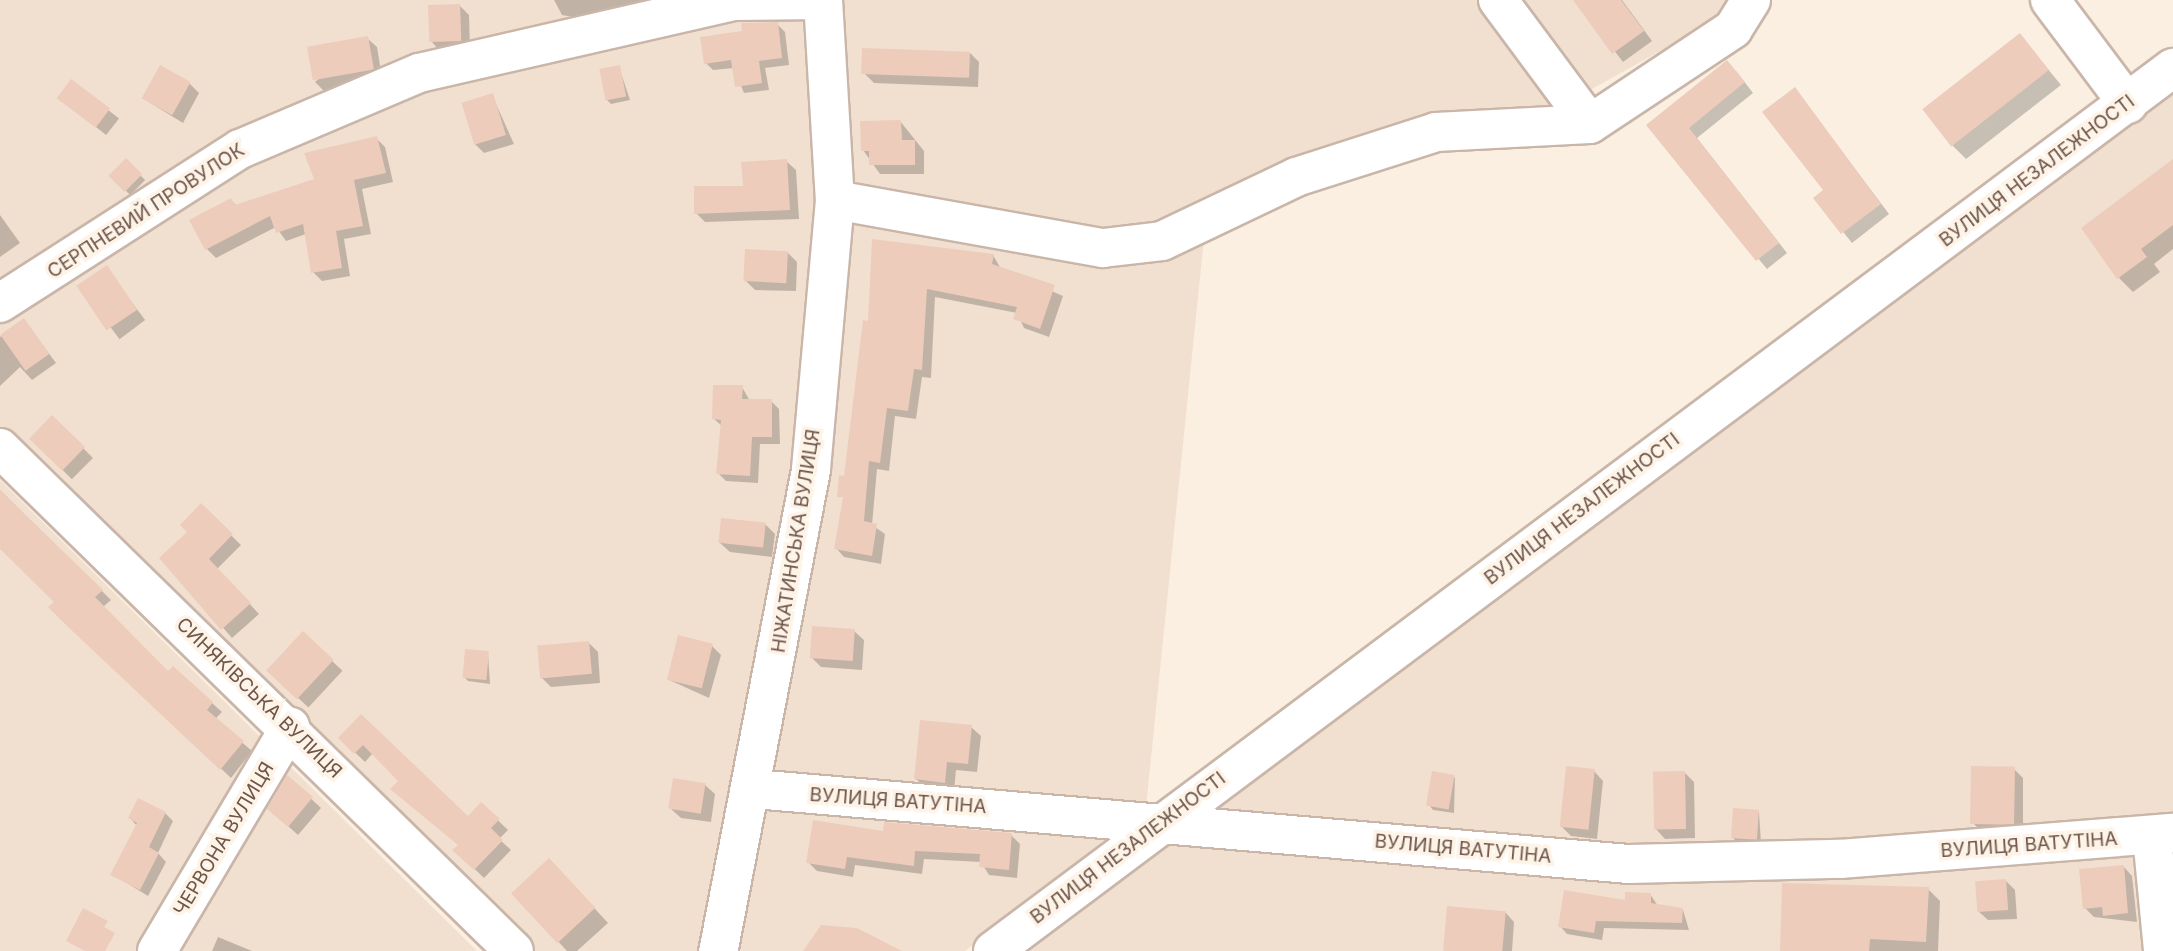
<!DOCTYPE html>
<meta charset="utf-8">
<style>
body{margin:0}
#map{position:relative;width:2173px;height:951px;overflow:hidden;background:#faefe1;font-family:Inter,sans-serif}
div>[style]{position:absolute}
.residential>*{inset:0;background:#f1e0d0}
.shadow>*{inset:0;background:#0003;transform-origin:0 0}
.building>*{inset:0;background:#edccbb;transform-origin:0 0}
.roads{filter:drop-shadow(2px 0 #c9b6a9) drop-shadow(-2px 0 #c9b6a9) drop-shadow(0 2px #c9b6a9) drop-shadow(0 -2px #c9b6a9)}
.minor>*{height:38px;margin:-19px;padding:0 19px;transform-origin:19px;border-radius:19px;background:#fff}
span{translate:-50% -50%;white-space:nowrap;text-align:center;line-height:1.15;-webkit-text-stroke:7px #fdf3e7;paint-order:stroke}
.street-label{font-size:19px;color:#6f554a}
</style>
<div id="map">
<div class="residential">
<i style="clip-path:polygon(0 0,1735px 0,1723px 16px,1556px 109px,1208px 199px,1146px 807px,965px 951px,530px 951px,0 433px)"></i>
<i style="clip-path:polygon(2173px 56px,2173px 951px,1016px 951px)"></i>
<i style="clip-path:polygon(0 480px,477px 951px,0 951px)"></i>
</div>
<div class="shadow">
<i style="clip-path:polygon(554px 0,647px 0,648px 9px,585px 19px,562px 15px)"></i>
<i style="clip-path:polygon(1575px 0,1622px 0,1652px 41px,1623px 62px)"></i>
<i style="clip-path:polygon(460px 6px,469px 15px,470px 50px,440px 51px,431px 41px)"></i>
<i style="clip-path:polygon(777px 24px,785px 32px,789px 65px,765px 68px,769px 90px,744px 93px,734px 68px,713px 70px,706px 63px,744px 33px)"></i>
<i style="clip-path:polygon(2020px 35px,2061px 85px,1966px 159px,1952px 145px)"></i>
<i style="clip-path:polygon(367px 38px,377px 47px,382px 78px,324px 91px,315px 82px)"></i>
<i style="clip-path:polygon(970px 53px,979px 62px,978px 87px,874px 83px,864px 73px)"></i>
<i style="clip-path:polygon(619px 67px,630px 100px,611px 104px,606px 99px)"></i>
<i style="clip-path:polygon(1736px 71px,1753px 93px,1697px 138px,1787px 253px,1767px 269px,1648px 126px)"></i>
<i style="left:71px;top:81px;width:61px;height:21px;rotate:38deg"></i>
<i style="clip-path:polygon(189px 83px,199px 93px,183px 123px,144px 99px)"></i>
<i style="clip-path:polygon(1795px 89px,1889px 214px,1852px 243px,1816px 198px,1825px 191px)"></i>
<i style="clip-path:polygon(492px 95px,514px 144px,484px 153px,474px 143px)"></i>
<i style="clip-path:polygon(900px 121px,924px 151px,924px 174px,880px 174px,863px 150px)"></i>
<i style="clip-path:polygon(376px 138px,385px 147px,393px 182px,362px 189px,371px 234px,344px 239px,350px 276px,322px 281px,313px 272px,306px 234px,286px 241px,276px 227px,216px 258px,207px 249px,191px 221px,231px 200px,237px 206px,316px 180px)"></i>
<i style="left:126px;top:161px;width:27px;height:21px;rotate:45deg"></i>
<i style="clip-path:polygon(786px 161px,796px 170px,799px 219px,705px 222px,696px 213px)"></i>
<i style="clip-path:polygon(2173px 162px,2173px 249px,2154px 264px,2160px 272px,2133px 292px,2119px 278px)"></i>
<i style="clip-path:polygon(0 215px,20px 243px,0 257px)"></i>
<i style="clip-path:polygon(874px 241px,993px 255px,1001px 269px,1063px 296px,1049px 337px,1024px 328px,1017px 313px,935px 297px,931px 378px,922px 377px,916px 419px,895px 416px,889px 471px,877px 469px,872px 525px,885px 534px,881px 564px,844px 557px,836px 548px,870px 322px)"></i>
<i style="clip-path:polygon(787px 252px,797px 262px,796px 291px,755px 290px,746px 281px)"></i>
<i style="left:106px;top:268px;width:65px;height:32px;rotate:53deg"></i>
<i style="clip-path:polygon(24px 320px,56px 363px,32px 380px,20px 367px,0 386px,0 337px)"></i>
<i style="clip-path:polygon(742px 387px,750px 401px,771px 401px,779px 409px,780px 444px,760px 444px,758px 483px,726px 481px,718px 473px,722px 426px,714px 419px)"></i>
<i style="left:52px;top:417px;width:58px;height:30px;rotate:45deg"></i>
<i style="clip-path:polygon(0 490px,111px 600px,103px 607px,168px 673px,173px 668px,222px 712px,215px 719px,252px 751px,231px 778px,51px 607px,56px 602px,0 547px)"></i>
<i style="clip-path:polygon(201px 506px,241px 545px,217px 569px,259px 614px,232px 638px,162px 558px,189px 532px)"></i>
<i style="clip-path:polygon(765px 524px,775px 534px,772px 557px,730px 552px,720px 543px)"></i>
<i style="clip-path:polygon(854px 631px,864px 640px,862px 670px,821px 667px,811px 657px)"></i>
<i style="left:303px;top:634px;width:54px;height:50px;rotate:43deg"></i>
<i style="clip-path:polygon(588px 642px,598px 652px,600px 683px,551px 687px,542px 678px)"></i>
<i style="clip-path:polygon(712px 646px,721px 655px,709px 698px,667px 679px)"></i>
<i style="clip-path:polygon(488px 653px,490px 684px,468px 681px,464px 677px)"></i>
<i style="clip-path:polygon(361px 716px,468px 818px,481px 804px,508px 830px,499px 839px,511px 850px,484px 878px,455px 850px,460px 845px,393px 789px,400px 781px,373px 753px,365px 762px,340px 738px)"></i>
<i style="clip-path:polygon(971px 727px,981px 736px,977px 772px,956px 770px,954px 791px,926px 788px,916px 779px)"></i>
<i style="clip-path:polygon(2014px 769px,2023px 778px,2023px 832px,1982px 832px,1973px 823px)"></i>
<i style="clip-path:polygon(1594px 771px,1603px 781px,1597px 839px,1571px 836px,1561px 826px)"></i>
<i style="clip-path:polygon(1685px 773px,1694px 782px,1695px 838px,1665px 839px,1656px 829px)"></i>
<i style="clip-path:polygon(288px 777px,321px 808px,298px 835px,279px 818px)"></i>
<i style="clip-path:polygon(1455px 777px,1454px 813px,1433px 810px,1429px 805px)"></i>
<i style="clip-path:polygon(705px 785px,715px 794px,711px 822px,681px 818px,671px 809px)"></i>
<i style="clip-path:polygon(1759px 812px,1761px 843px,1737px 842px,1732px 837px)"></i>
<i style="clip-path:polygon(165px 813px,173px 821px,158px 853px,166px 862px,148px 896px,112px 874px,137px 826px,130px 818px)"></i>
<i style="clip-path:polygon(885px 833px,1011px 835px,1020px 844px,1017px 878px,989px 875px,981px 862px,924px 859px,922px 874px,855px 865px,853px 877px,817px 871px,808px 862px)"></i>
<i style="clip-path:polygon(2123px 866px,2132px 876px,2137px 922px,2094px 917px,2085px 908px)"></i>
<i style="clip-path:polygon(563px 874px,608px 923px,577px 951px,567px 951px,513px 893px)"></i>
<i style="clip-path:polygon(2006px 881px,2015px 890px,2017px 919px,1988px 920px,1978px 911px)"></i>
<i style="clip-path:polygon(1928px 889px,1940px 901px,1938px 951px,1782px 951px)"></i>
<i style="clip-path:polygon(1650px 894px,1658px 906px,1683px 910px,1689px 930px,1604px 928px,1602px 940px,1567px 934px,1560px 926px)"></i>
<i style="clip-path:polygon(1505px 912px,1514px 922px,1512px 951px,1445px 951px)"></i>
<i style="clip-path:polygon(218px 937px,252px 951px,212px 951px)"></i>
</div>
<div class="building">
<i style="clip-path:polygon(1573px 0,1621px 0,1644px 31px,1612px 54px)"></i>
<i style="left:460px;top:4px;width:37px;height:32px;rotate:88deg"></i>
<i style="clip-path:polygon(778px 22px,782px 58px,759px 61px,762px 83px,735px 87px,731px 60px,704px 64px,700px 37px,742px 31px,741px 23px)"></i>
<i style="left:2020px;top:33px;width:47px;height:124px;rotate:52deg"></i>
<i style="left:368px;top:36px;width:34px;height:62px;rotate:80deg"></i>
<i style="left:862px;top:48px;width:108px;height:26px;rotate:2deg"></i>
<i style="clip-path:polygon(1727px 60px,1745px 82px,1689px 128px,1779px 243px,1756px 261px,1646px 125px)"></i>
<i style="left:160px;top:65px;width:35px;height:38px;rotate:29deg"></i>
<i style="left:620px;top:65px;width:32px;height:21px;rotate:79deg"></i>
<i style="left:71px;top:79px;width:49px;height:24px;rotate:37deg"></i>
<i style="clip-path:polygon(1795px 87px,1881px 204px,1841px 234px,1813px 198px,1823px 190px,1762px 112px)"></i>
<i style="left:493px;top:93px;width:44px;height:33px;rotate:73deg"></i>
<i style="clip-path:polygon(901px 120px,902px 140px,915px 140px,915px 165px,869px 165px,869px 151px,861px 151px,860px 121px)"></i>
<i style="clip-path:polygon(377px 136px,386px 173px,354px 180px,363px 226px,336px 231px,342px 268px,311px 273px,303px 224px,276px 233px,270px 216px,205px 250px,189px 220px,231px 198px,235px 205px,314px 179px,304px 153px)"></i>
<i style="left:126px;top:158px;width:23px;height:25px;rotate:45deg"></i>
<i style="clip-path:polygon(787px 159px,790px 210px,694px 214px,694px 186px,743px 186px,741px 162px)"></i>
<i style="clip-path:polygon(2173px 159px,2173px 225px,2141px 249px,2147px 257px,2117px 279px,2081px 228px)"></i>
<i style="clip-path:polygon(872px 239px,994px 254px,992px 264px,1055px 285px,1040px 329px,1013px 319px,1017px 307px,927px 289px,922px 370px,914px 369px,908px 411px,887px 408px,880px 463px,869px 461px,864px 521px,877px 524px,872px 556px,834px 549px,843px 497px,837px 497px,839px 475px,844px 476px,863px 320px,868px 321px)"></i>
<i style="left:745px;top:249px;width:43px;height:32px;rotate:3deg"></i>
<i style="left:107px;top:265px;width:54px;height:37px;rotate:56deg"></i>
<i style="left:24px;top:318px;width:44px;height:29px;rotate:55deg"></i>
<i style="clip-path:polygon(713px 385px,743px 385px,742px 399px,772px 399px,772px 437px,752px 437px,750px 476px,716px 474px,721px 420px,712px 419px)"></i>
<i style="left:52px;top:415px;width:46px;height:33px;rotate:44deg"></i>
<i style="clip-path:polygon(0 490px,103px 590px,95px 597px,168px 671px,173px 666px,213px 702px,207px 710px,244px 741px,220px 770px,66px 625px,48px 607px,54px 602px,0 549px)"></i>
<i style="clip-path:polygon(201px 503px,233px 534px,209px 559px,251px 603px,221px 630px,159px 558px,187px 532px,180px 525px)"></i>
<i style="left:721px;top:518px;width:45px;height:25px;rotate:6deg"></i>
<i style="left:812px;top:626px;width:43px;height:32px;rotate:4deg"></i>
<i style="left:303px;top:631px;width:42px;height:54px;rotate:43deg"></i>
<i style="left:678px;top:635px;width:36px;height:46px;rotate:14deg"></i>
<i style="left:589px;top:641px;width:33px;height:52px;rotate:85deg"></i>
<i style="left:465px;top:649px;width:24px;height:29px;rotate:5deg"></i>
<i style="clip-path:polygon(361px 714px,468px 816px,481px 802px,500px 819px,491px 828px,503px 840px,474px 870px,452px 850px,458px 845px,390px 789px,398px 781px,363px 745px,354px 754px,338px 738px)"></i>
<i style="clip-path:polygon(920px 720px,972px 725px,968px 764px,947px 762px,945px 783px,914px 779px)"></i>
<i style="left:1566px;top:766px;width:29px;height:61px;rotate:6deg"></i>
<i style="left:1971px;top:766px;width:44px;height:58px;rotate:1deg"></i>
<i style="left:1432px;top:771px;width:23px;height:35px;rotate:10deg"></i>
<i style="left:1685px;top:771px;width:58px;height:32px;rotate:89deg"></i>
<i style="clip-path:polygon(287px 775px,313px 797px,288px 827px,267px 809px)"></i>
<i style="left:673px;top:778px;width:33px;height:31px;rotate:9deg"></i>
<i style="clip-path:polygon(138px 798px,166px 812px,149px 847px,159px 853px,140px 890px,110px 875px,137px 823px,128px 818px)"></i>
<i style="left:1733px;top:808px;width:26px;height:30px;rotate:4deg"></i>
<i style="clip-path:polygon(813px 820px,883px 831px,884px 822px,1012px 833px,1009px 870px,979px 867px,980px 854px,915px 851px,914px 866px,847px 857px,845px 869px,806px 863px)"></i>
<i style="left:549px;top:858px;width:68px;height:52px;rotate:47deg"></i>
<i style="clip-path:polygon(2124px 865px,2128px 913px,2103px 916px,2102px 907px,2083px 909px,2079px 869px)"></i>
<i style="left:2006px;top:879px;width:31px;height:31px;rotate:86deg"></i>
<i style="clip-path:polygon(1782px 883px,1929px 887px,1926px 942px,1870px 939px,1869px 951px,1780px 951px)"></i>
<i style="clip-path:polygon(1564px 890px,1625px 900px,1625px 892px,1651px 893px,1651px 903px,1683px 908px,1682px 923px,1596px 921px,1594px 933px,1558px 927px)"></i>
<i style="left:1447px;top:906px;width:59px;height:45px;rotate:5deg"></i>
<i style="clip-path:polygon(83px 908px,108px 921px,104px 927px,115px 933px,105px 951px,85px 951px,66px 941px)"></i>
<i style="clip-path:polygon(821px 925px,857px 928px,902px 951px,803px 951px)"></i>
</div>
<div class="roads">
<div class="minor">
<i style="left:1498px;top:0;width:154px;rotate:53.4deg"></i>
<i style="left:2050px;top:0;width:130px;rotate:53.1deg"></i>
<i style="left:1590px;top:124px;width:172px;rotate:-33.6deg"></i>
<i style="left:1733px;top:29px;width:34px;rotate:-58deg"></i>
<i style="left:835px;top:200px;width:272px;rotate:10.2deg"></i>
<i style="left:1103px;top:248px;width:59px;rotate:-6.8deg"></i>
<i style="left:1162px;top:241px;width:148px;rotate:-25.5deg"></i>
<i style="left:1296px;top:177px;width:147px;rotate:-17.8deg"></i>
<i style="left:1436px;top:132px;width:154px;rotate:-3deg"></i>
<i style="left:0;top:303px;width:285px;rotate:-32.7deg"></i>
<i style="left:240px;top:149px;width:194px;rotate:-23deg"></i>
<i style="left:419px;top:73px;width:323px;rotate:-12.9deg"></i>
<i style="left:734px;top:1px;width:89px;rotate:-0.6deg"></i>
<i style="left:823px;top:0;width:200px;rotate:86.6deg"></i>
<i style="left:835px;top:200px;width:271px;rotate:95.1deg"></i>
<i style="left:811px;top:470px;width:490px;rotate:100.9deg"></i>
<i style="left:0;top:448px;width:719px;rotate:44.38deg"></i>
<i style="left:754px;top:789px;width:878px;rotate:4.9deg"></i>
<i style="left:1629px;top:864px;width:211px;rotate:-1.4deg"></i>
<i style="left:1840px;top:859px;width:334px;rotate:-4.5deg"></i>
<i style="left:2152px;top:836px;width:116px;rotate:84.5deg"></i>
<i style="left:157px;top:951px;width:261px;rotate:-59.3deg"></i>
<i style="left:993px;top:951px;width:1474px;rotate:-36.81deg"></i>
</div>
</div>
<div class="street-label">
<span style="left:2037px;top:171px;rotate:-37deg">ВУЛИЦЯ НЕЗАЛЕЖНОСТІ</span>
<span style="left:146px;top:211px;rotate:-33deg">СЕРПНЕВИЙ ПРОВУЛОК</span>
<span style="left:1582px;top:509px;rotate:-37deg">ВУЛИЦЯ НЕЗАЛЕЖНОСТІ</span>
<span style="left:796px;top:541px;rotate:-81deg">НІЖАТИНСЬКА ВУЛИЦЯ</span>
<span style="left:259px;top:698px;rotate:44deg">СИНЯКІВСЬКА ВУЛИЦЯ</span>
<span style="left:898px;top:801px;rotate:4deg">ВУЛИЦЯ ВАТУТІНА</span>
<span style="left:224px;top:839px;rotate:-59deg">ЧЕРВОНА ВУЛИЦЯ</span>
<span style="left:2029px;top:845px;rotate:-4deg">ВУЛИЦЯ ВАТУТІНА</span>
<span style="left:1128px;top:848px;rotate:-37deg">ВУЛИЦЯ НЕЗАЛЕЖНОСТІ</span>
<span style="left:1463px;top:849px;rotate:5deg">ВУЛИЦЯ ВАТУТІНА</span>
</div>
</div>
